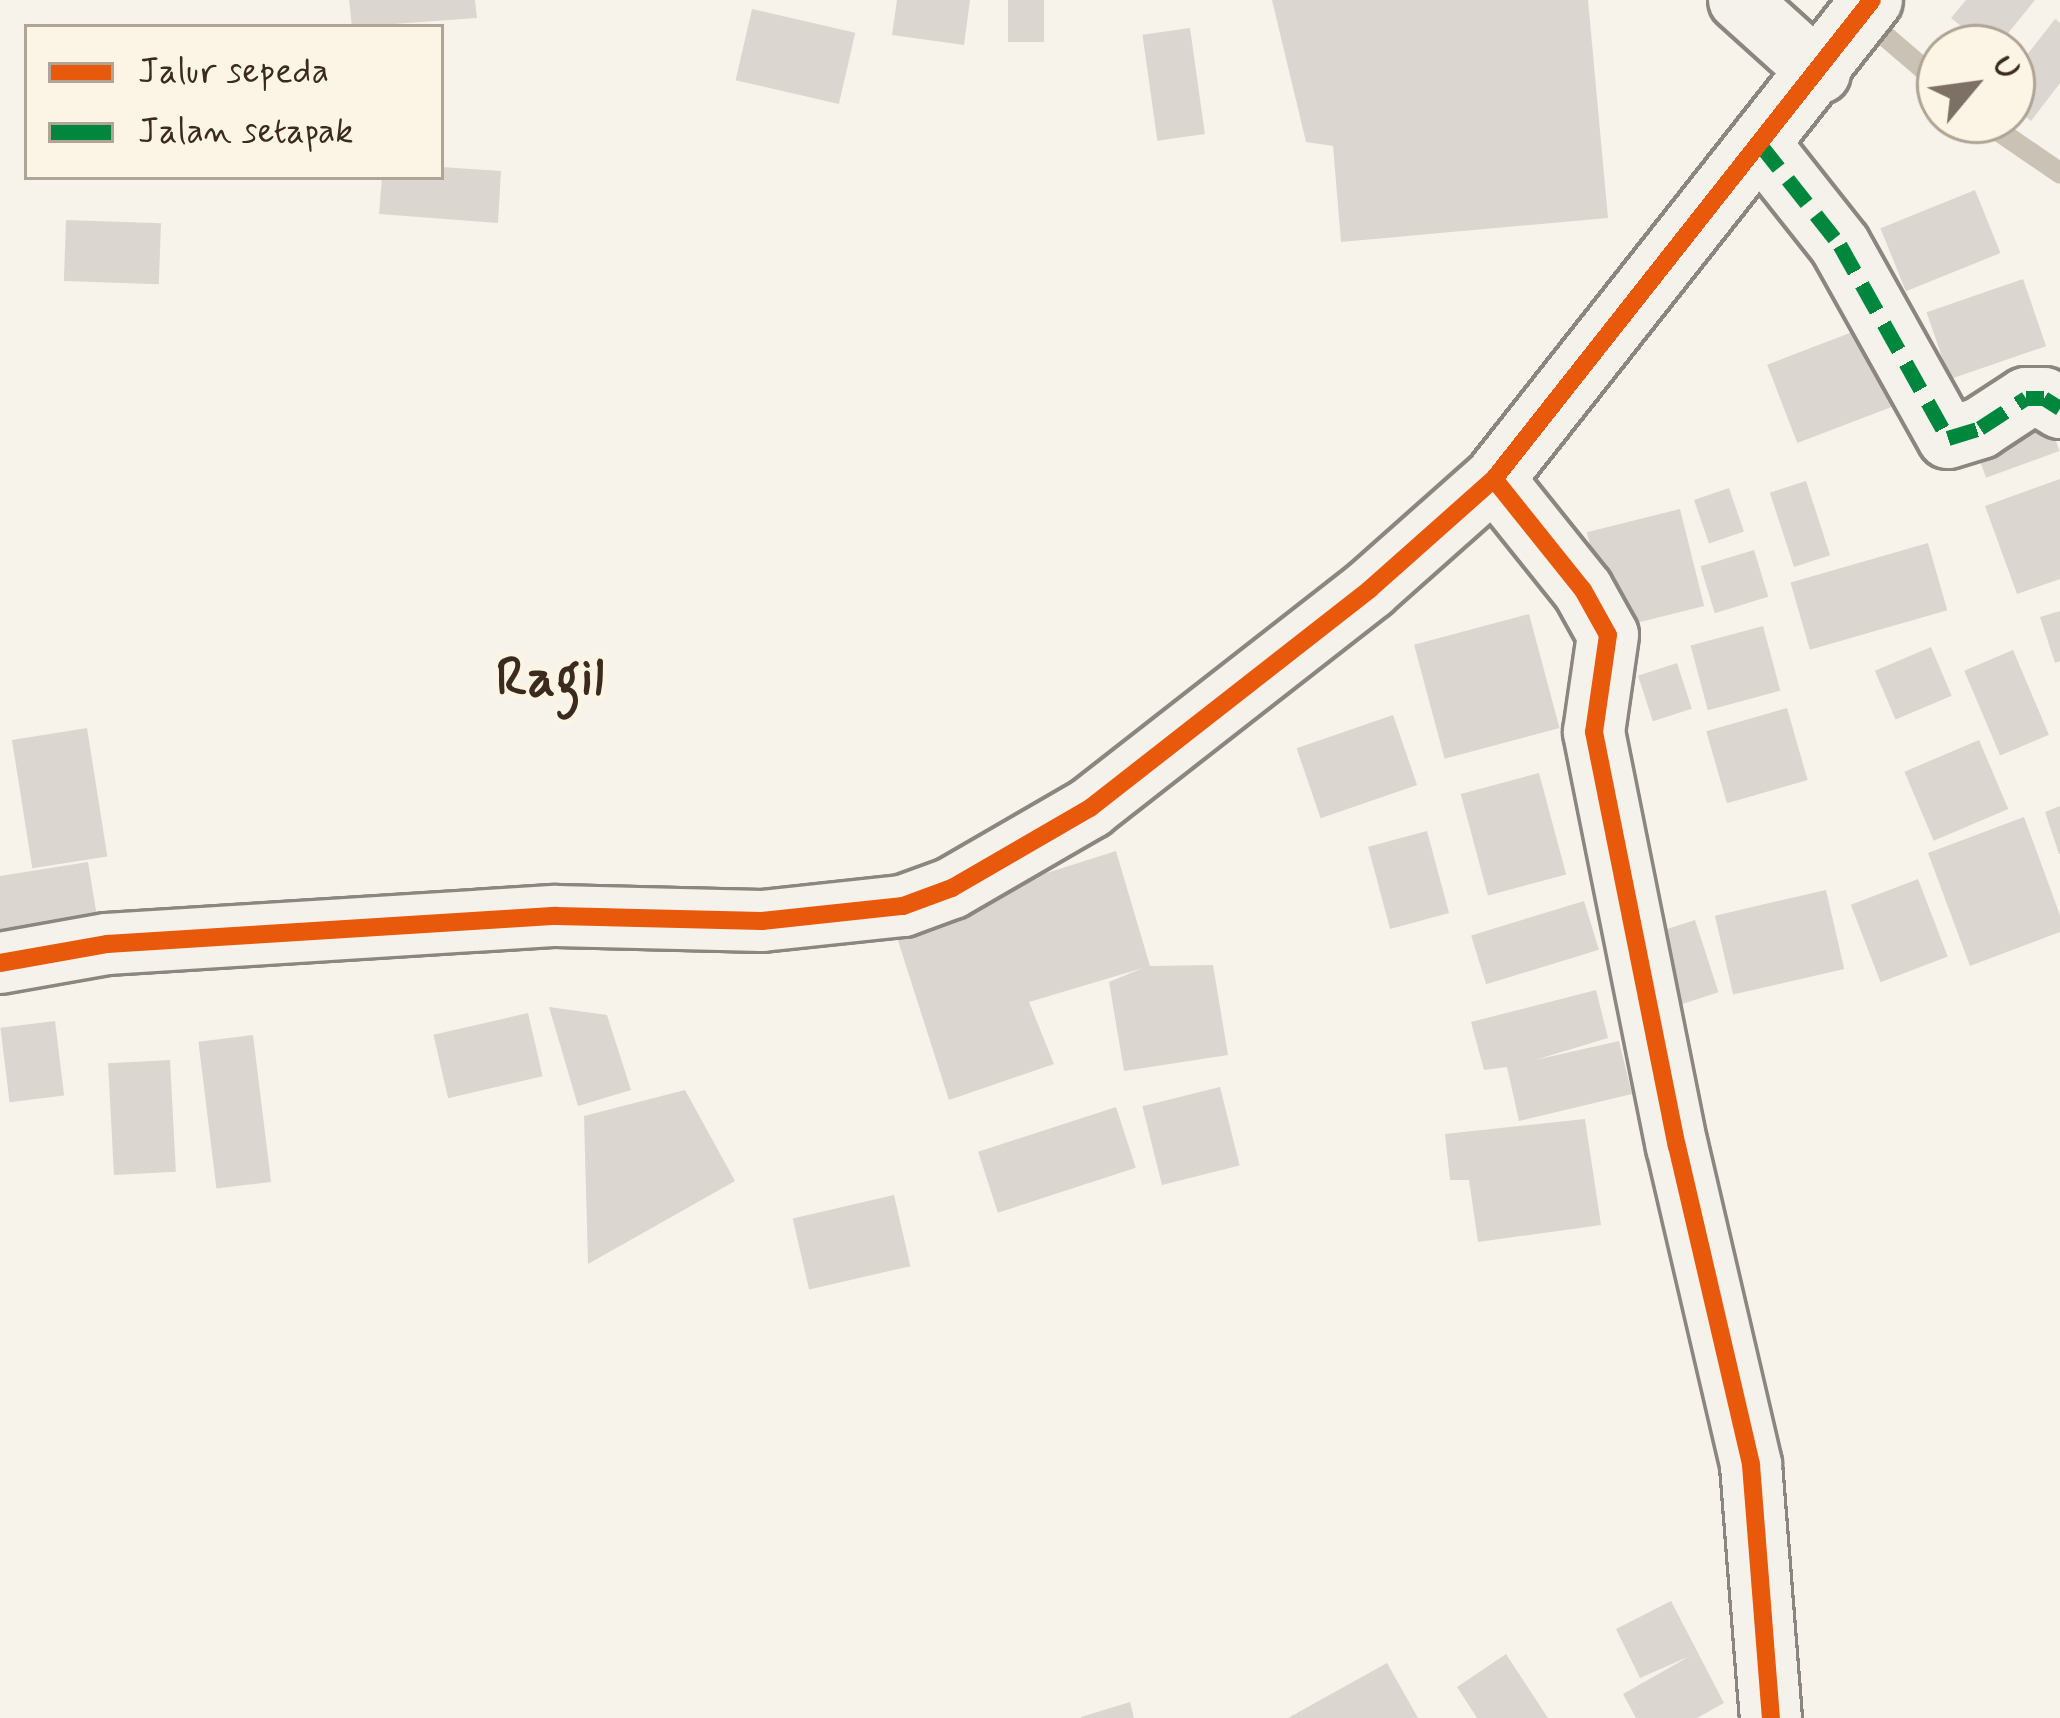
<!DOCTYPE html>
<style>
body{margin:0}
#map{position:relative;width:2060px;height:1718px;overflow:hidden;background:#f7f3ea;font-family:Mynerve,sans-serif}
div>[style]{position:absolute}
.stream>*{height:21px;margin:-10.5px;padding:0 10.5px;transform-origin:10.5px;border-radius:10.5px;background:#cac2b5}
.building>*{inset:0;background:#dbd7d0;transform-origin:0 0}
.roads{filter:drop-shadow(3px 0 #8b867f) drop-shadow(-3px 0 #8b867f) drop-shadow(0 3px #8b867f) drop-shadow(0 -3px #8b867f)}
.street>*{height:60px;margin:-30px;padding:0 30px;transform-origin:30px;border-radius:30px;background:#f5f2ec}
.quiet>*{height:15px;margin-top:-7.5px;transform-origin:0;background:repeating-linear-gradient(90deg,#00873e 0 30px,transparent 0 45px)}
.cycleway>*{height:18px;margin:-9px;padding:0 9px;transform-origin:9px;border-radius:9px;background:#e8590c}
span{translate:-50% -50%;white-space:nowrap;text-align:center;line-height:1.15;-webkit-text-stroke:9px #fcf5e5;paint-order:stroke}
.quarter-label{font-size:54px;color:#3b2a1e;font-weight:700}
.legend{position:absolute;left:24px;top:24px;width:420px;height:156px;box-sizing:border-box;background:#fcf5e5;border:3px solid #afa495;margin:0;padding:15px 21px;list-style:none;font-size:36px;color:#3b2a1e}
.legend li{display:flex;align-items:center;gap:24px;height:60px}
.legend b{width:60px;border:3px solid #afa495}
.north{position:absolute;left:1916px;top:24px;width:120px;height:120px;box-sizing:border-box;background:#fcf5e5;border:3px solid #afa495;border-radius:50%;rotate:61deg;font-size:33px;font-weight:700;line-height:48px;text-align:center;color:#3b2a1e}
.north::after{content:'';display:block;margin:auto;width:42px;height:54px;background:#7d7065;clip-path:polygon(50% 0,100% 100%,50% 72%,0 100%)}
</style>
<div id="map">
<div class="stream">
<i style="left:1864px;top:18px;width:100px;rotate:40.5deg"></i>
<i style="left:1983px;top:120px;width:93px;rotate:34.5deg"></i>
</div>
<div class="building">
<i style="clip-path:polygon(349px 0,475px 0,477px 18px,352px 27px)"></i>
<i style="clip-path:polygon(897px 0,970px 0,964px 45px,892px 35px)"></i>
<i style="left:1008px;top:0;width:36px;height:42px"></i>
<i style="clip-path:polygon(1272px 0,1588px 0,1608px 218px,1341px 242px,1333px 146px,1306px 142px)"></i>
<i style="clip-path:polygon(1966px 0,2035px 0,1996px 48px,1988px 48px,1951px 18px)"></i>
<i style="left:752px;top:9px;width:106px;height:73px;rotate:13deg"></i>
<i style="clip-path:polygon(2055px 19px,2060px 23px,2060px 83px,2031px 121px,2012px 106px,2012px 74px)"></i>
<i style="left:1190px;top:28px;width:107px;height:48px;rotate:82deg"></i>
<i style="clip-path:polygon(441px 167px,501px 171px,498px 223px,379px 214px,382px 177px,441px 177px)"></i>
<i style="left:1975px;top:190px;width:68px;height:102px;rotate:68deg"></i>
<i style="left:66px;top:220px;width:95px;height:61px;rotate:2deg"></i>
<i style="left:2023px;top:279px;width:71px;height:102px;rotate:71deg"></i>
<i style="left:1868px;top:326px;width:84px;height:108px;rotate:69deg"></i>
<i style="left:2043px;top:406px;width:48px;height:78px;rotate:70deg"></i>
<i style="clip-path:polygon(2060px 479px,2060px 579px,2017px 594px,1985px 506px)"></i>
<i style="left:1806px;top:481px;width:78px;height:38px;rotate:72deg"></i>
<i style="left:1729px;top:488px;width:46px;height:37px;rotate:71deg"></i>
<i style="left:1680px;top:509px;width:100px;height:96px;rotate:76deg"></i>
<i style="left:1928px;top:543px;width:70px;height:143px;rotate:74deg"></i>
<i style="left:1754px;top:550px;width:49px;height:56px;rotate:73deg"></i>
<i style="clip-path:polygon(2060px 611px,2060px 661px,2055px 663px,2040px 617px)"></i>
<i style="left:1529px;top:614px;width:118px;height:119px;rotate:75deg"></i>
<i style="left:1763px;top:626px;width:67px;height:75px;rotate:75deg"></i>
<i style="left:1931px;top:647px;width:53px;height:61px;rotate:67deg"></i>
<i style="left:2013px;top:650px;width:92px;height:53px;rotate:67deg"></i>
<i style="left:1677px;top:663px;width:48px;height:41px;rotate:72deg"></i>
<i style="left:1787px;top:708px;width:75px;height:84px;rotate:74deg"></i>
<i style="left:1393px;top:715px;width:74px;height:102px;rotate:71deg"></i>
<i style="left:87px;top:728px;width:130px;height:76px;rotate:81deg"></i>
<i style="left:1979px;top:740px;width:75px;height:81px;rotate:67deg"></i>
<i style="left:1539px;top:773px;width:105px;height:81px;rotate:75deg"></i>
<i style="clip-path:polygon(2060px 806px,2060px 854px,2059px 854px,2045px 812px)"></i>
<i style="clip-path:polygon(2024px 817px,2060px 915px,2060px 932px,1970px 966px,1928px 853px)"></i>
<i style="left:1427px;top:831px;width:85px;height:61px;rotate:75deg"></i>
<i style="clip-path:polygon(1116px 851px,1150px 966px,1213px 965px,1228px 1055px,1124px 1071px,1109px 982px,1143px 968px,1029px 1002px,1054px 1064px,949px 1100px,892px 922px)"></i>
<i style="clip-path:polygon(88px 862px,99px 929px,0 942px,0 876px)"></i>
<i style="left:1918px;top:879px;width:83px;height:72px;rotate:69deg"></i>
<i style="left:1826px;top:890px;width:81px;height:114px;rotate:77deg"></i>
<i style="left:1584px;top:901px;width:51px;height:118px;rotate:73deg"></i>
<i style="left:1695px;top:920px;width:76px;height:52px;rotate:72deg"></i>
<i style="clip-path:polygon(1596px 990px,1608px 1038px,1535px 1060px,1619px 1041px,1632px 1094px,1519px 1121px,1507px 1067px,1484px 1070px,1471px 1022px)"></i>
<i style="clip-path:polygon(549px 1007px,607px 1015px,631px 1090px,578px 1106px)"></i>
<i style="left:528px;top:1013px;width:65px;height:97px;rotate:77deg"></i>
<i style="left:55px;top:1021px;width:75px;height:55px;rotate:83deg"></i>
<i style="left:253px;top:1035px;width:148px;height:55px;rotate:83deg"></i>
<i style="left:170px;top:1060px;width:112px;height:62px;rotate:87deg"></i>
<i style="left:1220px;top:1087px;width:81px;height:80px;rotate:76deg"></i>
<i style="clip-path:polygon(685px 1090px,735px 1181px,588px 1264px,584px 1116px)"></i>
<i style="left:1116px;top:1107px;width:64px;height:145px;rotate:72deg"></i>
<i style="clip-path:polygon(1585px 1119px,1601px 1225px,1478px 1242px,1469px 1180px,1450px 1180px,1445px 1134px)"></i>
<i style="left:894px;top:1195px;width:73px;height:104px;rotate:77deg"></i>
<i style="clip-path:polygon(1671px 1601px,1724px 1703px,1697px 1718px,1636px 1718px,1623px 1694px,1690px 1656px,1640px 1678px,1616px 1629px)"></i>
<i style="clip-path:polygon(1506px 1654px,1548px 1718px,1477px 1718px,1457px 1687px)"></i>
<i style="clip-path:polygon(1387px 1663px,1418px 1718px,1288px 1718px)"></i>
<i style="clip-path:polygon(1130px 1702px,1134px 1718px,1081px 1718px,1081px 1717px)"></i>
</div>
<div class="roads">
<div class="street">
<i style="left:1739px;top:0;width:109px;rotate:42deg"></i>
<i style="left:1760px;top:144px;width:129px;rotate:51.6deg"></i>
<i style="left:1840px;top:245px;width:221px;rotate:60.8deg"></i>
<i style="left:1948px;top:438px;width:34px;rotate:-17deg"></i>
<i style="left:1980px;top:428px;width:55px;rotate:-33.1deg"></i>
<i style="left:2026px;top:398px;width:18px"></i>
<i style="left:2044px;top:398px;width:19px;rotate:32deg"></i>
<i style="left:1494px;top:479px;width:142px;rotate:51.3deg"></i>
<i style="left:1583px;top:590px;width:51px;rotate:60.9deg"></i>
<i style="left:1608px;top:635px;width:98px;rotate:98.2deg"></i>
<i style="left:1594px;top:732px;width:422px;rotate:78.7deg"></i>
<i style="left:1677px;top:1146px;width:327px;rotate:76.9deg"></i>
<i style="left:1751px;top:1465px;width:254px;rotate:85.5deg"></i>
<i style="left:0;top:963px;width:109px;rotate:-10.1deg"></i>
<i style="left:107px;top:944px;width:450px;rotate:-3.6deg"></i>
<i style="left:556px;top:916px;width:206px;rotate:1.4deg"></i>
<i style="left:762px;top:921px;width:142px;rotate:-6.1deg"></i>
<i style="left:903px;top:906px;width:52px;rotate:-20.2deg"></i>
<i style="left:952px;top:888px;width:160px;rotate:-30.1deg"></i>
<i style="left:1090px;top:808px;width:355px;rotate:-38deg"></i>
<i style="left:1370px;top:589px;width:166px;rotate:-41.6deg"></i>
<i style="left:1494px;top:479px;width:610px;rotate:-51.72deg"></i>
</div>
</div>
<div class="quiet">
<i style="left:1760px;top:144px;width:129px;rotate:51.6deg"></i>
<i style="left:1840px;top:245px;width:221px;rotate:60.8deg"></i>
<i style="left:1948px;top:438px;width:34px;rotate:-17deg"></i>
<i style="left:1980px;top:428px;width:55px;rotate:-33.1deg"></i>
<i style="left:2026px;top:398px;width:18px"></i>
<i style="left:2044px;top:398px;width:19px;rotate:32deg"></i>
</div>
<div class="cycleway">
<i style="left:1494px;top:479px;width:142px;rotate:51.3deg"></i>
<i style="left:1583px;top:590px;width:51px;rotate:60.9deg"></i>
<i style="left:1608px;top:635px;width:98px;rotate:98.2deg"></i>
<i style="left:1594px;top:732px;width:422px;rotate:78.7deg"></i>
<i style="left:1677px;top:1146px;width:327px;rotate:76.9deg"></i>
<i style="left:1751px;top:1465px;width:254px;rotate:85.5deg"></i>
<i style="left:0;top:963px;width:109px;rotate:-10.1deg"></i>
<i style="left:107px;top:944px;width:450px;rotate:-3.6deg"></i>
<i style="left:556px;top:916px;width:206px;rotate:1.4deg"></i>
<i style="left:762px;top:921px;width:142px;rotate:-6.1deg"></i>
<i style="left:903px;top:906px;width:52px;rotate:-20.2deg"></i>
<i style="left:952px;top:888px;width:160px;rotate:-30.1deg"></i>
<i style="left:1090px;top:808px;width:355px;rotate:-38deg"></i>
<i style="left:1370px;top:589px;width:166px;rotate:-41.6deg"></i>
<i style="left:1494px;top:479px;width:610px;rotate:-51.72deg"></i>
</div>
<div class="quarter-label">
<span style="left:550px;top:680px">Ragil</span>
</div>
<ul class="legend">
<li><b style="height:15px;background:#e8590c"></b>Jalur sepeda</li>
<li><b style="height:15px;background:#00873e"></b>Jalan setapak</li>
</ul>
<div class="north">U</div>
</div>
